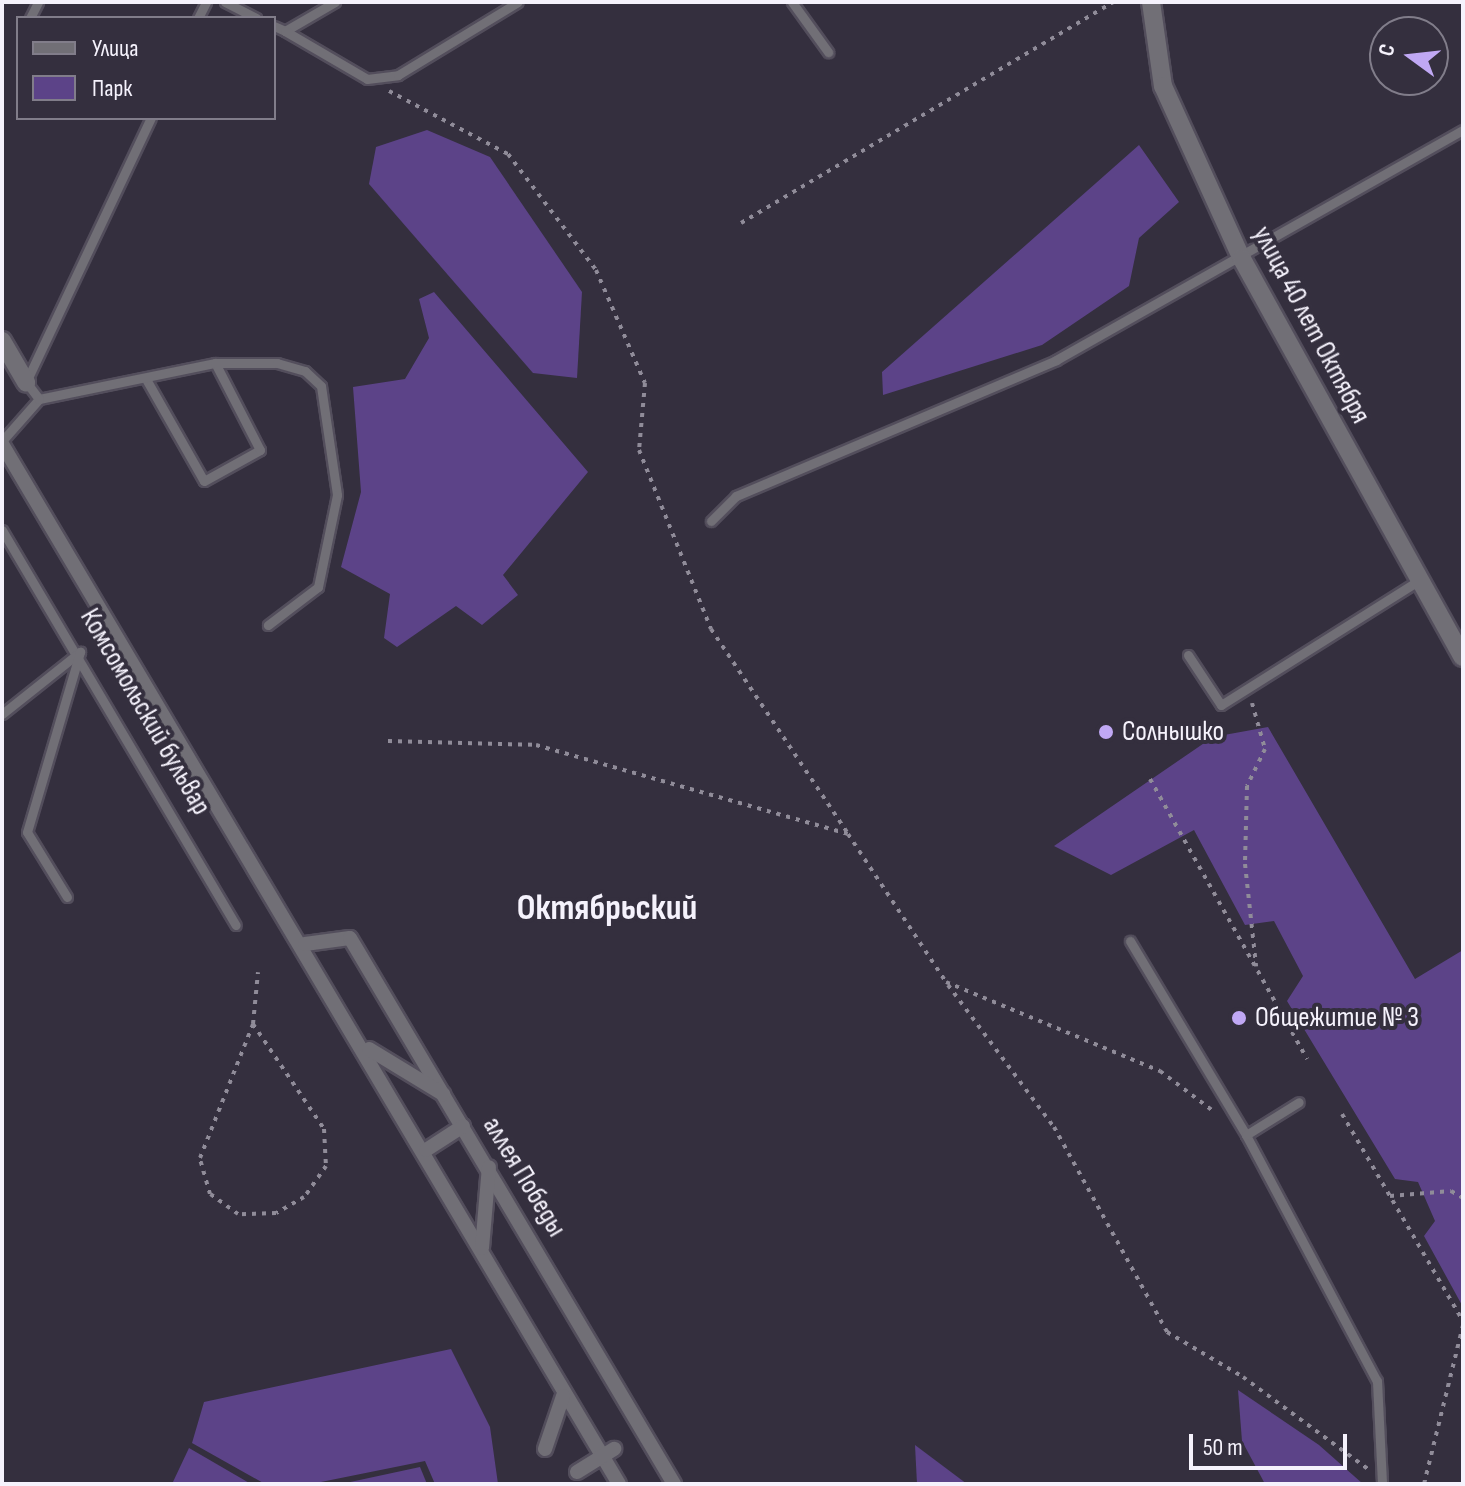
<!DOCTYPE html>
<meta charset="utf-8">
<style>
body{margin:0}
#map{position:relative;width:1465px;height:1486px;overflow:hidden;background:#342f3e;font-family:"Sofia Sans Condensed",sans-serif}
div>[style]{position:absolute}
.green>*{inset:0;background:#5c4388}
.path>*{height:4px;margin-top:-2px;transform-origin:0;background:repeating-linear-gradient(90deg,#908c99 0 4px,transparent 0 10px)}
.roads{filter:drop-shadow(2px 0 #534e5c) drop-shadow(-2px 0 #534e5c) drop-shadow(0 2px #534e5c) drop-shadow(0 -2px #534e5c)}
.service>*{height:9px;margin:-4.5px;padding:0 4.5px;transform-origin:4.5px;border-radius:4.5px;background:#716f76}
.pedestrian>*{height:14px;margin:-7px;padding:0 7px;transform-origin:7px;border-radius:7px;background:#716f76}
.minor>*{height:18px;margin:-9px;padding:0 9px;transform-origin:9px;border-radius:9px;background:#716f76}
.dots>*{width:22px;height:22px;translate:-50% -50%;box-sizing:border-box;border:4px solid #342f3e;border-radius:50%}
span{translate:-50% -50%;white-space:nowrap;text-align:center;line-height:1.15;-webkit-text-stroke:8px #342f3e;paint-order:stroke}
.street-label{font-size:28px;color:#f5f2fc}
.poi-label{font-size:28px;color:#f5f2fc}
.left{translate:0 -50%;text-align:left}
.district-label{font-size:36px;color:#f5f2fc;font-weight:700}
.frame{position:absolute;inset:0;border:4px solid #f5f2fc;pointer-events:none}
.legend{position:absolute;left:16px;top:16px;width:260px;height:104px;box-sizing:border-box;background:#342f3e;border:2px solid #817d8a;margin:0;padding:10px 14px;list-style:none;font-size:24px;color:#f5f2fc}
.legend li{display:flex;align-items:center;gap:16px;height:40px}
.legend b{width:40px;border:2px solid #817d8a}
.north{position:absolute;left:1369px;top:16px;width:80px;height:80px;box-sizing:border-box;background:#342f3e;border:2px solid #817d8a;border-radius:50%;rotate:285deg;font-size:22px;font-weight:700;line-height:32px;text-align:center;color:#f5f2fc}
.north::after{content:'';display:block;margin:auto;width:28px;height:36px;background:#c0a8f4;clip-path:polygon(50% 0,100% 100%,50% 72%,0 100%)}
.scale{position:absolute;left:1189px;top:1434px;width:158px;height:36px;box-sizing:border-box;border:4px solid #f5f2fc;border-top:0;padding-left:10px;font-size:24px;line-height:28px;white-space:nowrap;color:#f5f2fc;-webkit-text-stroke:6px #342f3e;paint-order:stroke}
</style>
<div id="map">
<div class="green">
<i style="clip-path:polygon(427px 130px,490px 157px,582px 292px,577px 378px,533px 373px,369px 184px,376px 147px)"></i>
<i style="clip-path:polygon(1139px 145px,1179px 202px,1139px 238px,1129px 286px,1042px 345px,883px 395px,882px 372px)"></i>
<i style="clip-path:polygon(434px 292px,588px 472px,503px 575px,518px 595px,482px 625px,456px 606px,397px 647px,384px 638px,390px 594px,341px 567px,361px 492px,353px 387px,405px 379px,429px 338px,419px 299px)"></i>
<i style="clip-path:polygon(1268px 727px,1415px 979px,1463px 950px,1463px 1307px,1424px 1236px,1435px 1221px,1418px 1182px,1395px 1179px,1287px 1001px,1303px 976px,1274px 921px,1245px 925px,1194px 830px,1111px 875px,1054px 846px,1213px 737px)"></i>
<i style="clip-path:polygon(451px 1349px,490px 1427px,498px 1484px,435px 1484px,425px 1461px,311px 1484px,265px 1484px,192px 1443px,204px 1402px)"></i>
<i style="clip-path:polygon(1238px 1390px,1319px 1445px,1363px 1484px,1265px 1484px,1242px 1441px)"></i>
<i style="clip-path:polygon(915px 1445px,967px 1484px,917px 1484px)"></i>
<i style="clip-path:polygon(189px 1448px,251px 1484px,172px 1484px)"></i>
<i style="clip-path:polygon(420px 1467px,427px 1484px,341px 1484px)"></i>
</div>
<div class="path">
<i style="left:389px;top:91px;width:135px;rotate:27.9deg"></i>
<i style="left:508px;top:154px;width:146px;rotate:52.8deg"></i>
<i style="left:596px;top:270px;width:123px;rotate:66.6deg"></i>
<i style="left:645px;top:383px;width:67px;rotate:95.1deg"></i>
<i style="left:639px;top:450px;width:193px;rotate:68.1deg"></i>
<i style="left:711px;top:629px;width:244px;rotate:56.2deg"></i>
<i style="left:741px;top:223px;width:433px;rotate:-30.7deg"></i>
<i style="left:1252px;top:703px;width:48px;rotate:74.2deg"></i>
<i style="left:1265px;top:749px;width:41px;rotate:115.9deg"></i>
<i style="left:1247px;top:786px;width:78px;rotate:91.5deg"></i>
<i style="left:1245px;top:864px;width:103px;rotate:83.8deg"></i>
<i style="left:388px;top:741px;width:148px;rotate:1.5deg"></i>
<i style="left:536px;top:745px;width:324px;rotate:15.9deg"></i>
<i style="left:848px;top:834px;width:178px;rotate:56.5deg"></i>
<i style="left:946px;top:982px;width:232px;rotate:22.6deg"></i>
<i style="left:1160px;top:1071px;width:65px;rotate:36.9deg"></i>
<i style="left:1150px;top:779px;width:321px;rotate:60.7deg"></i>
<i style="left:948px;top:985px;width:177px;rotate:53.3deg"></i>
<i style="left:1054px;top:1127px;width:234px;rotate:61.1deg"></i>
<i style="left:1167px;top:1332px;width:88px;rotate:30.6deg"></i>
<i style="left:1243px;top:1377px;width:155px;rotate:36.4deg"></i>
<i style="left:253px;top:1024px;width:127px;rotate:55.9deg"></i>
<i style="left:324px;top:1129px;width:37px;rotate:87deg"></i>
<i style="left:326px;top:1166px;width:38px;rotate:125deg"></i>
<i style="left:304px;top:1197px;width:32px;rotate:150deg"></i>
<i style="left:276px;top:1213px;width:38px;rotate:178deg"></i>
<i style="left:238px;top:1214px;width:34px;rotate:-144deg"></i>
<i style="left:210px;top:1194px;width:37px;rotate:-106deg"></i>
<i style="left:200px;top:1158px;width:144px;rotate:-68.4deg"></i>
<i style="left:253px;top:1024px;width:52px;rotate:-84.5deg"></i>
<i style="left:1342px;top:1114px;width:240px;rotate:59.7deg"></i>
<i style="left:1390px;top:1196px;width:61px;rotate:-4.7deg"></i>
<i style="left:1451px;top:1191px;width:14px;rotate:30deg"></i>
<i style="left:1424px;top:1484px;width:164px;rotate:-76.2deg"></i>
</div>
<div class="roads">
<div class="service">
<i style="left:225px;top:2px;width:35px;rotate:27deg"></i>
<i style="left:792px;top:2px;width:62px;rotate:54.2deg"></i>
<i style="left:30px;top:18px;width:18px;rotate:-63deg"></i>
<i style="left:198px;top:18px;width:18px;rotate:-63deg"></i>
<i style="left:274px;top:26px;width:12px;rotate:24deg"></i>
<i style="left:285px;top:31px;width:58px;rotate:-30.1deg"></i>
<i style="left:285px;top:31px;width:95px;rotate:30.3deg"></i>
<i style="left:367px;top:79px;width:31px;rotate:-7deg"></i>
<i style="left:398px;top:75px;width:140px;rotate:-31.3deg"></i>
<i style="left:146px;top:379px;width:117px;rotate:60.4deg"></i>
<i style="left:204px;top:481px;width:64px;rotate:-29deg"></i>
<i style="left:260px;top:450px;width:98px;rotate:-117.3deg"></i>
<i style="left:39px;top:399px;width:180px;rotate:-11.6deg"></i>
<i style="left:215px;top:363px;width:62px"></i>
<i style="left:277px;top:363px;width:29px;rotate:16deg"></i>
<i style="left:305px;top:371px;width:22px;rotate:43deg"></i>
<i style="left:321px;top:386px;width:110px;rotate:81.6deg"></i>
<i style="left:337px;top:495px;width:94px;rotate:101.7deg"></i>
<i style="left:318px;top:587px;width:63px;rotate:142.8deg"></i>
<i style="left:2px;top:441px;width:56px;rotate:-48.6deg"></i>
<i style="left:39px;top:399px;width:21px;rotate:-127deg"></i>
<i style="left:26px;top:382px;width:292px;rotate:-64.7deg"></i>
<i style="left:711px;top:521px;width:35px;rotate:-45deg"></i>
<i style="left:736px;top:496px;width:348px;rotate:-23deg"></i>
<i style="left:1056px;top:360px;width:467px;rotate:-29.5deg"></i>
<i style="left:2px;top:530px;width:459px;rotate:59.4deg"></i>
<i style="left:1188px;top:655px;width:60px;rotate:56.6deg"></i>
<i style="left:1221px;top:705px;width:233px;rotate:-32.2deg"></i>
<i style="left:2px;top:714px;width:100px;rotate:-38.5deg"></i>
<i style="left:67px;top:897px;width:76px;rotate:-121.6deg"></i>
<i style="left:27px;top:832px;width:188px;rotate:-73.6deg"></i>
<i style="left:1130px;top:941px;width:226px;rotate:59.1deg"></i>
<i style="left:1246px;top:1135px;width:279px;rotate:62deg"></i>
<i style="left:1377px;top:1381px;width:103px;rotate:87.2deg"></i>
<i style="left:1246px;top:1135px;width:62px;rotate:-31.9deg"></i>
</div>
<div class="pedestrian">
<i style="left:2px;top:444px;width:1209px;rotate:59.32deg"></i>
<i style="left:305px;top:944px;width:45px;rotate:-7.6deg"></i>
<i style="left:350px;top:938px;width:635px;rotate:59.31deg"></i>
<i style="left:369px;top:1049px;width:87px;rotate:31.3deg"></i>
<i style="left:426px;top:1150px;width:44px;rotate:-33deg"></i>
<i style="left:482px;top:1248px;width:81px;rotate:-85.1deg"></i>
<i style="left:545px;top:1449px;width:56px;rotate:-71.2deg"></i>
<i style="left:577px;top:1472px;width:44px;rotate:-31.9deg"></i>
</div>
<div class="minor">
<i style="left:1151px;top:2px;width:85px;rotate:81.9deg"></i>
<i style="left:1163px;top:86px;width:190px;rotate:65.5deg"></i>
<i style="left:1242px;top:259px;width:455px;rotate:61deg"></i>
<i style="left:2px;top:341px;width:48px;rotate:59.7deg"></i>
</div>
</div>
<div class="dots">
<i style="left:1106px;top:732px;background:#c0a8f4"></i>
<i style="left:1239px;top:1018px;background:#c0a8f4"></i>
</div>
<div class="street-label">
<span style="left:1311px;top:325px;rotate:62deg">улица 40 лет Октября</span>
<span style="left:145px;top:712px;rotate:60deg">Комсомольский бульвар</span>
<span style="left:524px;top:1177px;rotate:59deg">аллея Победы</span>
</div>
<div class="poi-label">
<span class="left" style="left:1122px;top:732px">Солнышко</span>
<span class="left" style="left:1255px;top:1018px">Общежитие № 3</span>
</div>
<div class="district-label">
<span style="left:607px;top:909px">Октябрьский</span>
</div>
<div class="frame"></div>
<ul class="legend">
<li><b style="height:10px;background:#716f76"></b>Улица</li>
<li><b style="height:22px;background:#5c4388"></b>Парк</li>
</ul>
<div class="north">С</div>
<div class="scale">50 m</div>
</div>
